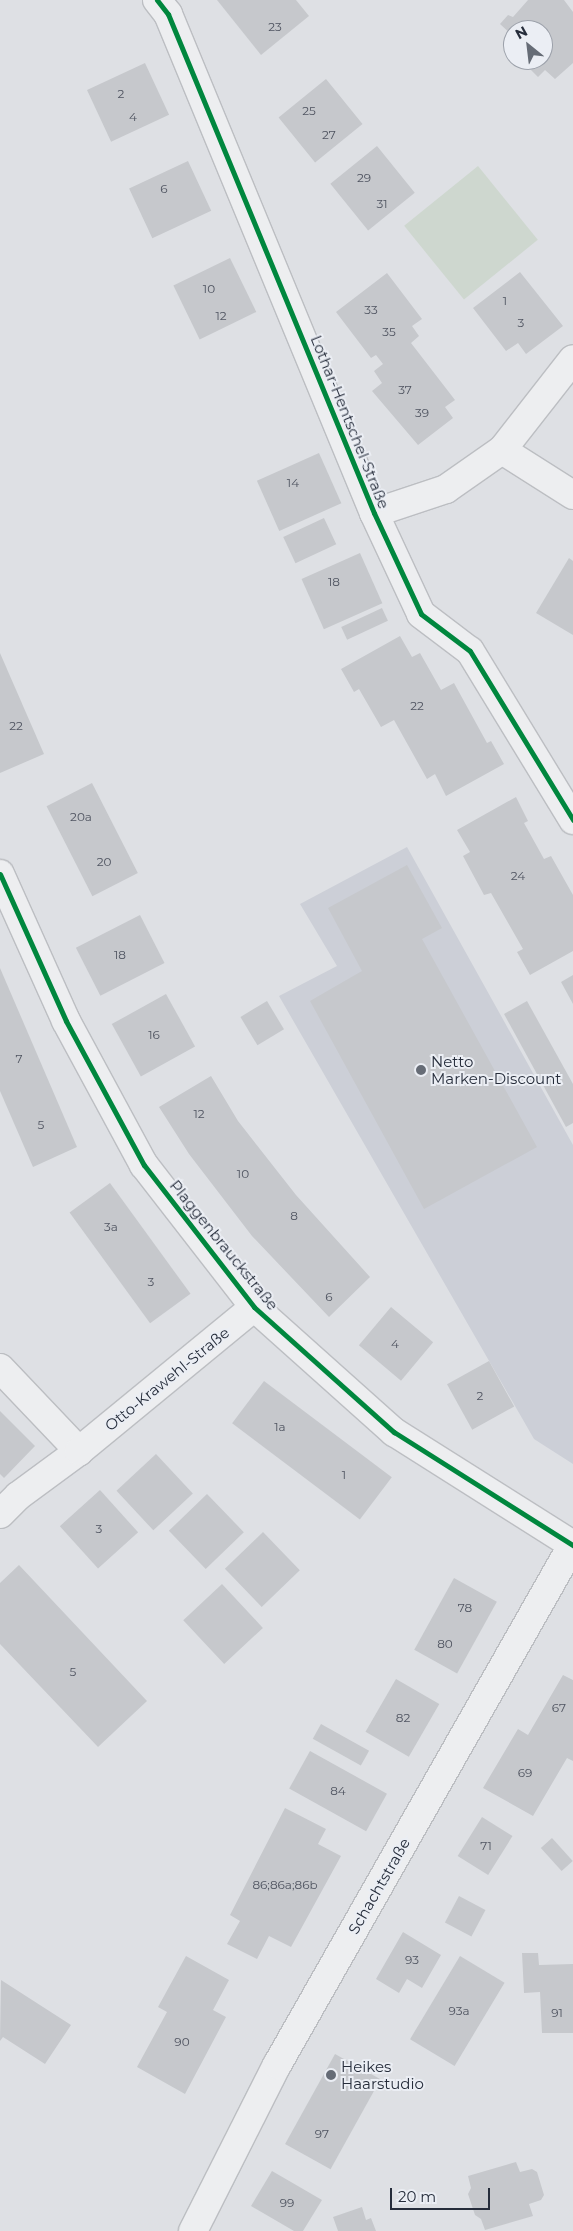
<!DOCTYPE html>
<meta charset="utf-8">
<style>
body{margin:0}
#map{position:relative;width:573px;height:2231px;overflow:hidden;background:#dee0e4;font-family:Montserrat,sans-serif}
div>[style]{position:absolute}
.built>*{inset:0;background:#cccfd7}
.green>*{inset:0;background:#ced7cf;transform-origin:0 0}
.building>*{inset:0;background:#c6c8cc;transform-origin:0 0}
.roads{filter:drop-shadow(1px 0 #bcbec2) drop-shadow(-1px 0 #bcbec2) drop-shadow(0 1px #bcbec2) drop-shadow(0 -1px #bcbec2)}
.minor>*{height:28px;margin:-14px;padding:0 14px;transform-origin:14px;border-radius:14px;background:#edeef0}
.cycleway>*{height:5px;margin:-2.5px;padding:0 2.5px;transform-origin:2.5px;border-radius:2.5px;background:#00873e}
.dots>*{width:14px;height:14px;translate:-50% -50%;box-sizing:border-box;border:2px solid #ebeef4;border-radius:50%}
span{translate:-50% -50%;white-space:nowrap;text-align:center;line-height:1.15;-webkit-text-stroke:4px #ebeef4;paint-order:stroke}
.number-label{font-size:12px;color:#4f5460}
.number-label span{-webkit-text-stroke-width:0}
.street-label{font-size:15px;color:#262d3b}
.poi-label{font-size:15px;color:#262d3b}
.left{translate:0 -50%;text-align:left}
.north{position:absolute;left:503px;top:20px;width:50px;height:50px;box-sizing:border-box;background:#ebeef4;border:1px solid #9ca1aa;border-radius:50%;rotate:331deg;font-size:14px;font-weight:700;line-height:20px;text-align:center;color:#262d3b}
.north::after{content:'';display:block;margin:auto;width:18px;height:22px;background:#666c76;clip-path:polygon(50% 0,100% 100%,50% 72%,0 100%)}
.scale{position:absolute;left:390px;top:2188px;width:100px;height:22px;box-sizing:border-box;border:2px solid #262d3b;border-top:0;padding-left:6px;font-size:15px;line-height:18px;white-space:nowrap;color:#262d3b;-webkit-text-stroke:4px #ebeef4;paint-order:stroke}
</style>
<div id="map">
<div class="built">
<i style="clip-path:polygon(407px 847px,573px 1145px,573px 1464px,534px 1439px,279px 996px,337px 966px,300px 904px)"></i>
</div>
<div class="green">
<i style="left:478px;top:166px;width:95px;height:95px;rotate:51deg"></i>
</div>
<div class="building">
<i style="clip-path:polygon(217px 0,296px 0,309px 16px,261px 55px)"></i>
<i style="clip-path:polygon(528px 0,564px 0,573px 12px,573px 63px,555px 79px,545px 70px,538px 77px,528px 67px,535px 60px,543px 60px,543px 51px,550px 42px,543px 36px,543px 30px,513px 30px,513px 36px,500px 24px,508px 15px,513px 17px)"></i>
<i style="left:145px;top:63px;width:57px;height:64px;rotate:65deg"></i>
<i style="left:326px;top:79px;width:58px;height:61px;rotate:51deg"></i>
<i style="left:377px;top:146px;width:60px;height:60px;rotate:51deg"></i>
<i style="left:188px;top:161px;width:55px;height:65px;rotate:65deg"></i>
<i style="left:230px;top:258px;width:60px;height:63px;rotate:64deg"></i>
<i style="clip-path:polygon(520px 272px,563px 326px,526px 354px,518px 343px,506px 351px,473px 308px)"></i>
<i style="clip-path:polygon(387px 273px,422px 319px,412px 326px,419px 336px,411px 343px,455px 400px,445px 407px,453px 418px,418px 445px,372px 391px,382px 383px,374px 371px,383px 364px,376px 355px,371px 358px,336px 312px)"></i>
<i style="left:319px;top:453px;width:55px;height:68px;rotate:66deg"></i>
<i style="left:324px;top:518px;width:29px;height:45px;rotate:65deg"></i>
<i style="left:360px;top:553px;width:55px;height:64px;rotate:66deg"></i>
<i style="clip-path:polygon(569px 558px,573px 561px,573px 635px,536px 613px)"></i>
<i style="left:382px;top:608px;width:14px;height:45px;rotate:65deg"></i>
<i style="clip-path:polygon(400px 636px,412px 657px,420px 653px,441px 690px,454px 683px,487px 743px,491px 741px,504px 764px,446px 796px,435px 774px,427px 779px,394px 720px,381px 727px,359px 689px,354px 692px,341px 669px)"></i>
<i style="clip-path:polygon(0 653px,44px 754px,0 773px)"></i>
<i style="left:92px;top:783px;width:101px;height:51px;rotate:63deg"></i>
<i style="clip-path:polygon(516px 797px,528px 821px,524px 823px,544px 859px,551px 856px,573px 895px,573px 951px,530px 975px,517px 952px,523px 949px,491px 893px,484px 895px,463px 856px,470px 852px,457px 830px)"></i>
<i style="clip-path:polygon(407px 865px,442px 928px,422px 939px,537px 1147px,424px 1209px,310px 1001px,362px 971px,328px 908px)"></i>
<i style="left:140px;top:915px;width:54px;height:72px;rotate:63deg"></i>
<i style="clip-path:polygon(0 968px,77px 1147px,33px 1167px,0 1091px)"></i>
<i style="clip-path:polygon(573px 975px,573px 1004px,561px 982px)"></i>
<i style="left:166px;top:994px;width:60px;height:62px;rotate:61deg"></i>
<i style="left:267px;top:1001px;width:33px;height:31px;rotate:59deg"></i>
<i style="clip-path:polygon(527px 1001px,573px 1084px,573px 1123px,566px 1127px,504px 1014px)"></i>
<i style="clip-path:polygon(211px 1076px,238px 1121px,296px 1195px,370px 1277px,329px 1317px,252px 1236px,189px 1154px,159px 1107px)"></i>
<i style="left:110px;top:1183px;width:137px;height:50px;rotate:54deg"></i>
<i style="left:391px;top:1307px;width:55px;height:50px;rotate:40deg"></i>
<i style="left:489px;top:1361px;width:52px;height:48px;rotate:61deg"></i>
<i style="left:264px;top:1381px;width:160px;height:53px;rotate:37deg"></i>
<i style="clip-path:polygon(0 1411px,35px 1446px,4px 1478px,0 1474px)"></i>
<i style="left:156px;top:1454px;width:54px;height:54px;rotate:47deg"></i>
<i style="left:100px;top:1490px;width:57px;height:54px;rotate:48deg"></i>
<i style="left:207px;top:1494px;width:53px;height:53px;rotate:46deg"></i>
<i style="left:263px;top:1532px;width:53px;height:53px;rotate:46deg"></i>
<i style="clip-path:polygon(19px 1565px,147px 1701px,98px 1747px,0 1644px,0 1583px)"></i>
<i style="left:454px;top:1578px;width:49px;height:82px;rotate:29deg"></i>
<i style="left:222px;top:1584px;width:60px;height:53px;rotate:47deg"></i>
<i style="clip-path:polygon(563px 1675px,573px 1680px,573px 1761px,567px 1758px,533px 1816px,483px 1788px,518px 1729px,528px 1735px)"></i>
<i style="left:396px;top:1679px;width:50px;height:61px;rotate:30deg"></i>
<i style="left:321px;top:1724px;width:55px;height:17px;rotate:29deg"></i>
<i style="left:310px;top:1751px;width:88px;height:43px;rotate:29deg"></i>
<i style="clip-path:polygon(285px 1808px,326px 1829px,318px 1844px,341px 1856px,291px 1947px,269px 1936px,257px 1959px,227px 1944px,240px 1921px,230px 1915px)"></i>
<i style="left:482px;top:1817px;width:36px;height:46px;rotate:32deg"></i>
<i style="left:552px;top:1838px;width:31px;height:15px;rotate:48deg"></i>
<i style="left:459px;top:1896px;width:30px;height:30px;rotate:28deg"></i>
<i style="clip-path:polygon(403px 1932px,441px 1955px,422px 1988px,407px 1979px,399px 1993px,376px 1979px)"></i>
<i style="clip-path:polygon(522px 1953px,538px 1953px,539px 1965px,573px 1964px,573px 2033px,542px 2033px,540px 1992px,524px 1993px)"></i>
<i style="clip-path:polygon(186px 1956px,229px 1980px,213px 2010px,226px 2017px,185px 2094px,137px 2067px,167px 2012px,158px 2007px)"></i>
<i style="left:460px;top:1956px;width:52px;height:97px;rotate:31deg"></i>
<i style="clip-path:polygon(1px 1980px,71px 2025px,45px 2064px,3px 2037px,0 2041px)"></i>
<i style="left:335px;top:2054px;width:52px;height:103px;rotate:29deg"></i>
<i style="clip-path:polygon(516px 2162px,520px 2172px,532px 2169px,537px 2172px,544px 2195px,541px 2200px,529px 2204px,533px 2216px,485px 2230px,481px 2219px,475px 2215px,468px 2194px,471px 2188px,468px 2176px)"></i>
<i style="clip-path:polygon(272px 2171px,322px 2200px,303px 2231px,294px 2231px,251px 2206px)"></i>
<i style="clip-path:polygon(362px 2207px,366px 2220px,371px 2218px,376px 2231px,338px 2231px,333px 2217px)"></i>
</div>
<div class="roads">
<div class="minor">
<i style="left:157px;top:0;width:18px;rotate:52deg"></i>
<i style="left:168px;top:14px;width:540px;rotate:67.57deg"></i>
<i style="left:374px;top:513px;width:111px;rotate:65deg"></i>
<i style="left:421px;top:614px;width:61px;rotate:37.1deg"></i>
<i style="left:470px;top:651px;width:198px;rotate:58.6deg"></i>
<i style="left:502px;top:450px;width:84px;rotate:32.4deg"></i>
<i style="left:374px;top:513px;width:76px;rotate:-18.4deg"></i>
<i style="left:446px;top:489px;width:68px;rotate:-34.9deg"></i>
<i style="left:502px;top:450px;width:115px;rotate:-52deg"></i>
<i style="left:0;top:874px;width:161px;rotate:65.8deg"></i>
<i style="left:66px;top:1021px;width:164px;rotate:61.6deg"></i>
<i style="left:144px;top:1165px;width:180px;rotate:52.2deg"></i>
<i style="left:254px;top:1307px;width:188px;rotate:41.8deg"></i>
<i style="left:394px;top:1432px;width:212px;rotate:32.3deg"></i>
<i style="left:0;top:1368px;width:115px;rotate:46.4deg"></i>
<i style="left:0;top:1514px;width:25px;rotate:-45deg"></i>
<i style="left:18px;top:1496px;width:76px;rotate:-36.4deg"></i>
<i style="left:79px;top:1451px;width:227px;rotate:-39.4deg"></i>
<i style="left:193px;top:2231px;width:186px;rotate:-63.2deg"></i>
<i style="left:277px;top:2065px;width:599px;rotate:-60.4deg"></i>
</div>
</div>
<div class="cycleway">
<i style="left:157px;top:0;width:18px;rotate:52deg"></i>
<i style="left:168px;top:14px;width:540px;rotate:67.57deg"></i>
<i style="left:374px;top:513px;width:111px;rotate:65deg"></i>
<i style="left:421px;top:614px;width:61px;rotate:37.1deg"></i>
<i style="left:470px;top:651px;width:198px;rotate:58.6deg"></i>
<i style="left:0;top:874px;width:161px;rotate:65.8deg"></i>
<i style="left:66px;top:1021px;width:164px;rotate:61.6deg"></i>
<i style="left:144px;top:1165px;width:180px;rotate:52.2deg"></i>
<i style="left:254px;top:1307px;width:188px;rotate:41.8deg"></i>
<i style="left:394px;top:1432px;width:212px;rotate:32.3deg"></i>
</div>
<div class="dots">
<i style="left:421px;top:1070px;background:#666c76"></i>
<i style="left:331px;top:2075px;background:#666c76"></i>
</div>
<div class="number-label">
<span style="left:275px;top:27px">23</span>
<span style="left:121px;top:94px">2</span>
<span style="left:309px;top:111px">25</span>
<span style="left:133px;top:117px">4</span>
<span style="left:329px;top:135px">27</span>
<span style="left:364px;top:178px">29</span>
<span style="left:164px;top:189px">6</span>
<span style="left:382px;top:204px">31</span>
<span style="left:209px;top:289px">10</span>
<span style="left:505px;top:301px">1</span>
<span style="left:371px;top:310px">33</span>
<span style="left:221px;top:316px">12</span>
<span style="left:521px;top:323px">3</span>
<span style="left:389px;top:332px">35</span>
<span style="left:405px;top:390px">37</span>
<span style="left:422px;top:413px">39</span>
<span style="left:293px;top:483px">14</span>
<span style="left:334px;top:582px">18</span>
<span style="left:417px;top:706px">22</span>
<span style="left:16px;top:726px">22</span>
<span style="left:81px;top:817px">20a</span>
<span style="left:104px;top:862px">20</span>
<span style="left:518px;top:876px">24</span>
<span style="left:120px;top:955px">18</span>
<span style="left:154px;top:1035px">16</span>
<span style="left:19px;top:1059px">7</span>
<span style="left:199px;top:1114px">12</span>
<span style="left:41px;top:1125px">5</span>
<span style="left:243px;top:1174px">10</span>
<span style="left:294px;top:1216px">8</span>
<span style="left:111px;top:1227px">3a</span>
<span style="left:151px;top:1282px">3</span>
<span style="left:329px;top:1297px">6</span>
<span style="left:395px;top:1344px">4</span>
<span style="left:480px;top:1396px">2</span>
<span style="left:280px;top:1427px">1a</span>
<span style="left:344px;top:1475px">1</span>
<span style="left:99px;top:1529px">3</span>
<span style="left:465px;top:1608px">78</span>
<span style="left:445px;top:1644px">80</span>
<span style="left:73px;top:1672px">5</span>
<span style="left:559px;top:1708px">67</span>
<span style="left:403px;top:1718px">82</span>
<span style="left:525px;top:1773px">69</span>
<span style="left:338px;top:1791px">84</span>
<span style="left:486px;top:1846px">71</span>
<span style="left:285px;top:1885px">86;86a;86b</span>
<span style="left:412px;top:1960px">93</span>
<span style="left:459px;top:2011px">93a</span>
<span style="left:557px;top:2013px">91</span>
<span style="left:182px;top:2042px">90</span>
<span style="left:322px;top:2134px">97</span>
<span style="left:287px;top:2203px">99</span>
</div>
<div class="street-label">
<span style="left:350px;top:422px;rotate:68deg">Lothar-Hentschel-Straße</span>
<span style="left:224px;top:1245px;rotate:51deg">Plaggenbrauckstraße</span>
<span style="left:167px;top:1379px;rotate:-39deg">Otto-Krawehl-Straße</span>
<span style="left:379px;top:1886px;rotate:-60deg">Schachtstraße</span>
</div>
<div class="poi-label">
<span class="left" style="left:431px;top:1070px">Netto<br>Marken-Discount</span>
<span class="left" style="left:341px;top:2075px">Heikes<br>Haarstudio</span>
</div>
<div class="north">N</div>
<div class="scale">20 m</div>
</div>
